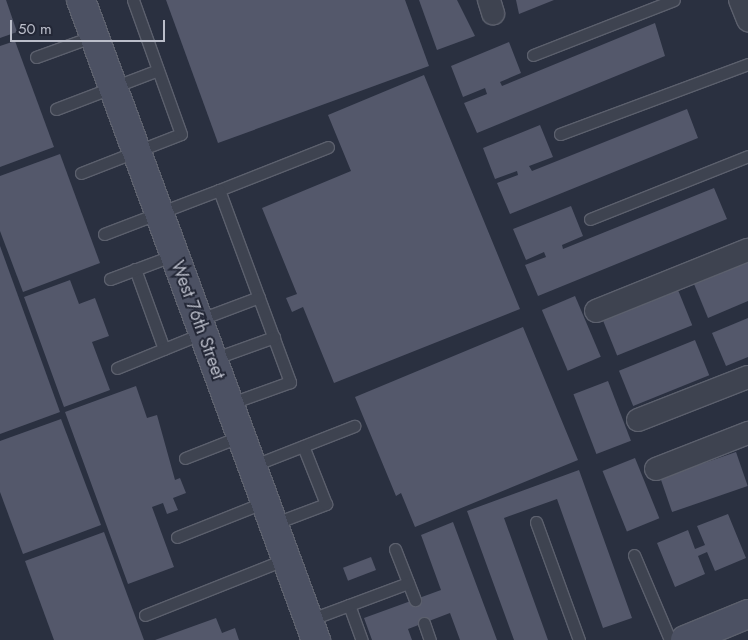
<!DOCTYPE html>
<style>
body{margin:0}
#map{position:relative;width:748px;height:640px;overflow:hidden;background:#2a3040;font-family:Jost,sans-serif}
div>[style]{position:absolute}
.building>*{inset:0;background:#54586b;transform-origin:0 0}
.roads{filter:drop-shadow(1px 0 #5c606d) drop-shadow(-1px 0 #5c606d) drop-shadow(0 1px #5c606d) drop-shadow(0 -1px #5c606d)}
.lane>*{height:11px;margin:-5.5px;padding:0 5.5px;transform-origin:5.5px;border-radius:5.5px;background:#3e4350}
.street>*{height:22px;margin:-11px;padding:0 11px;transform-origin:11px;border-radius:11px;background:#3e4350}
.secondary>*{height:28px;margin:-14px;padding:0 14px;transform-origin:14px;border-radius:14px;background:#4c5163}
span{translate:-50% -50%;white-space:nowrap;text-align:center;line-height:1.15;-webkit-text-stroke:4px #232736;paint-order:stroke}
.street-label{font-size:18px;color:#bbbeca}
.scale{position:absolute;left:10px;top:20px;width:155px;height:22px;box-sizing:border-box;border:2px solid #bbbeca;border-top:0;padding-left:6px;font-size:15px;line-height:18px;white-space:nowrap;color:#bbbeca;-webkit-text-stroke:4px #232736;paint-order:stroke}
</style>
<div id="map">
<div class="building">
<i style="clip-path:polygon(0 0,6px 0,17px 32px,0 38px)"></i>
<i style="clip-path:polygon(166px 0,405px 0,429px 66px,218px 143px)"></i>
<i style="clip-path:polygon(419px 0,457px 0,475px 36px,437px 50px)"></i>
<i style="clip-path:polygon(516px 0,554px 0,519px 14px)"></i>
<i style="clip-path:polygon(655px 23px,665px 56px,477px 133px,464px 103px,487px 94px,485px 88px,463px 97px,451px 66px,509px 42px,521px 73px,500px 82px,502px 86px)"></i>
<i style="clip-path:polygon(15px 41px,54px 147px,0 167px,0 46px)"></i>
<i style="clip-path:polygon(424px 75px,520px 309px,334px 383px,303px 307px,292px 312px,286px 298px,297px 294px,262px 208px,351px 171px,328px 115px)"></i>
<i style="clip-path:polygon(687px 109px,698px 138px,510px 214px,497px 183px,518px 175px,517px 171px,495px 179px,483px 148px,540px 125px,553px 157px,529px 166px,532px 171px)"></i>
<i style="clip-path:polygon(60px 154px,100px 263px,23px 292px,0 231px,0 176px)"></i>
<i style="clip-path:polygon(714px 188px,727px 219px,538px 296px,525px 265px,546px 257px,544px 252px,526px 260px,513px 229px,571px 206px,583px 236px,562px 245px,563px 249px)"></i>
<i style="clip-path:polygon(0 246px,60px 412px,0 434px)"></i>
<i style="clip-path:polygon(748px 261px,748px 301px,708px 318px,694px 284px)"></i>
<i style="clip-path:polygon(70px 280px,79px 304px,95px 298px,109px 336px,92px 342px,110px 390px,64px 407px,24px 297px)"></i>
<i style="left:678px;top:290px;width:38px;height:81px;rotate:68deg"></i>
<i style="left:575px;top:296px;width:66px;height:36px;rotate:67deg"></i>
<i style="clip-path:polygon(748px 318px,748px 357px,726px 366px,712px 333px)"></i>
<i style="clip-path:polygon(523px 327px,578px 460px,415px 527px,401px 493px,396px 496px,355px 397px)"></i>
<i style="left:695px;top:340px;width:38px;height:82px;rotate:68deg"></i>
<i style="left:608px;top:381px;width:64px;height:37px;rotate:69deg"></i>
<i style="clip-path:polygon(136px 386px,147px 418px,157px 415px,175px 480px,180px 478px,186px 493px,173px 498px,178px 510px,167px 514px,163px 503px,152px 507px,174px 567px,128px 584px,65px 412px)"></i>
<i style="clip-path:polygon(61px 419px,101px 525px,23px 554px,0 492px,0 441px)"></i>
<i style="left:736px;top:452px;width:36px;height:80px;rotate:71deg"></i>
<i style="left:635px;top:458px;width:65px;height:35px;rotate:68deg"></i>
<i style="clip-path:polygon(579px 470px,632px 618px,603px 628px,557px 499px,504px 518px,548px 640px,514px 640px,467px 511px)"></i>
<i style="clip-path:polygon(728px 514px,746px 558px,715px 571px,707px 552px,698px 556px,705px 574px,675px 587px,657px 543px,688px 530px,695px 549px,705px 545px,697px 526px)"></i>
<i style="clip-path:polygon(453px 522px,497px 640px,460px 640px,450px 613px,408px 629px,412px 640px,372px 640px,364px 618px,441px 590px,421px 535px)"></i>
<i style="clip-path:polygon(104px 532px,144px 640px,54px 640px,25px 561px)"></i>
<i style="left:371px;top:557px;width:14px;height:30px;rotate:69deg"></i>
<i style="clip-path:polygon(216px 618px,222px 633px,235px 628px,239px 640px,155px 640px)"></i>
</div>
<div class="roads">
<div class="lane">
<i style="left:533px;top:55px;width:151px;rotate:-21.3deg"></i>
<i style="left:36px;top:57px;width:62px;rotate:-19.9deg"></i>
<i style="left:56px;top:109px;width:109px;rotate:-20.9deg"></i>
<i style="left:560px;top:134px;width:201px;rotate:-20.4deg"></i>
<i style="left:81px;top:173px;width:107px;rotate:-21.3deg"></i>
<i style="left:181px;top:134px;width:142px;rotate:-109.7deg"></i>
<i style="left:219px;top:190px;width:117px;rotate:-21.5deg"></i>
<i style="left:590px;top:219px;width:170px;rotate:-21.7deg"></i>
<i style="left:104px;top:234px;width:123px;rotate:-20.9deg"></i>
<i style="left:219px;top:190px;width:205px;rotate:69.7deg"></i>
<i style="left:290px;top:382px;width:65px;rotate:160.2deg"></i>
<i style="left:135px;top:269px;width:85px;rotate:70.1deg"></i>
<i style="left:110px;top:279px;width:68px;rotate:-20.6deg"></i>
<i style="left:198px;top:320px;width:65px;rotate:-20.7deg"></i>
<i style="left:213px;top:359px;width:65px;rotate:-19.8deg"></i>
<i style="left:117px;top:368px;width:93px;rotate:-22.1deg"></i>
<i style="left:185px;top:458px;width:60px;rotate:-21.4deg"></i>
<i style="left:252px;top:466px;width:110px;rotate:-21.4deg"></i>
<i style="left:536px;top:522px;width:126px;rotate:70deg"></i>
<i style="left:273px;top:524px;width:57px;rotate:-20.7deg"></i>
<i style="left:326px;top:504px;width:62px;rotate:-111.6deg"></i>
<i style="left:177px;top:537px;width:95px;rotate:-21.7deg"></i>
<i style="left:395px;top:549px;width:55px;rotate:68.6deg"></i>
<i style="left:634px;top:555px;width:92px;rotate:67deg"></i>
<i style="left:349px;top:605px;width:37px;rotate:70deg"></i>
<i style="left:145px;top:615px;width:152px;rotate:-21.7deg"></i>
<i style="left:309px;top:620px;width:106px;rotate:-20.5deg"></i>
<i style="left:424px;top:623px;width:18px;rotate:71deg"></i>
</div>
<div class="street">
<i style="left:489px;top:0;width:14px;rotate:73deg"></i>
<i style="left:740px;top:0;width:22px;rotate:68deg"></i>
<i style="left:596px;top:311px;width:164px;rotate:-21.9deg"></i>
<i style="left:638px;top:420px;width:118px;rotate:-21.4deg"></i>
<i style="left:656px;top:469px;width:99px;rotate:-21.4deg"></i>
</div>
<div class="secondary">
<i style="left:81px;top:0;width:682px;rotate:69.84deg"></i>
<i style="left:685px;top:640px;width:68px;rotate:-22.4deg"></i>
</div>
</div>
<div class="street-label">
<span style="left:198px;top:320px;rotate:70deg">West 76th Street</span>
</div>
<div class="scale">50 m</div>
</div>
